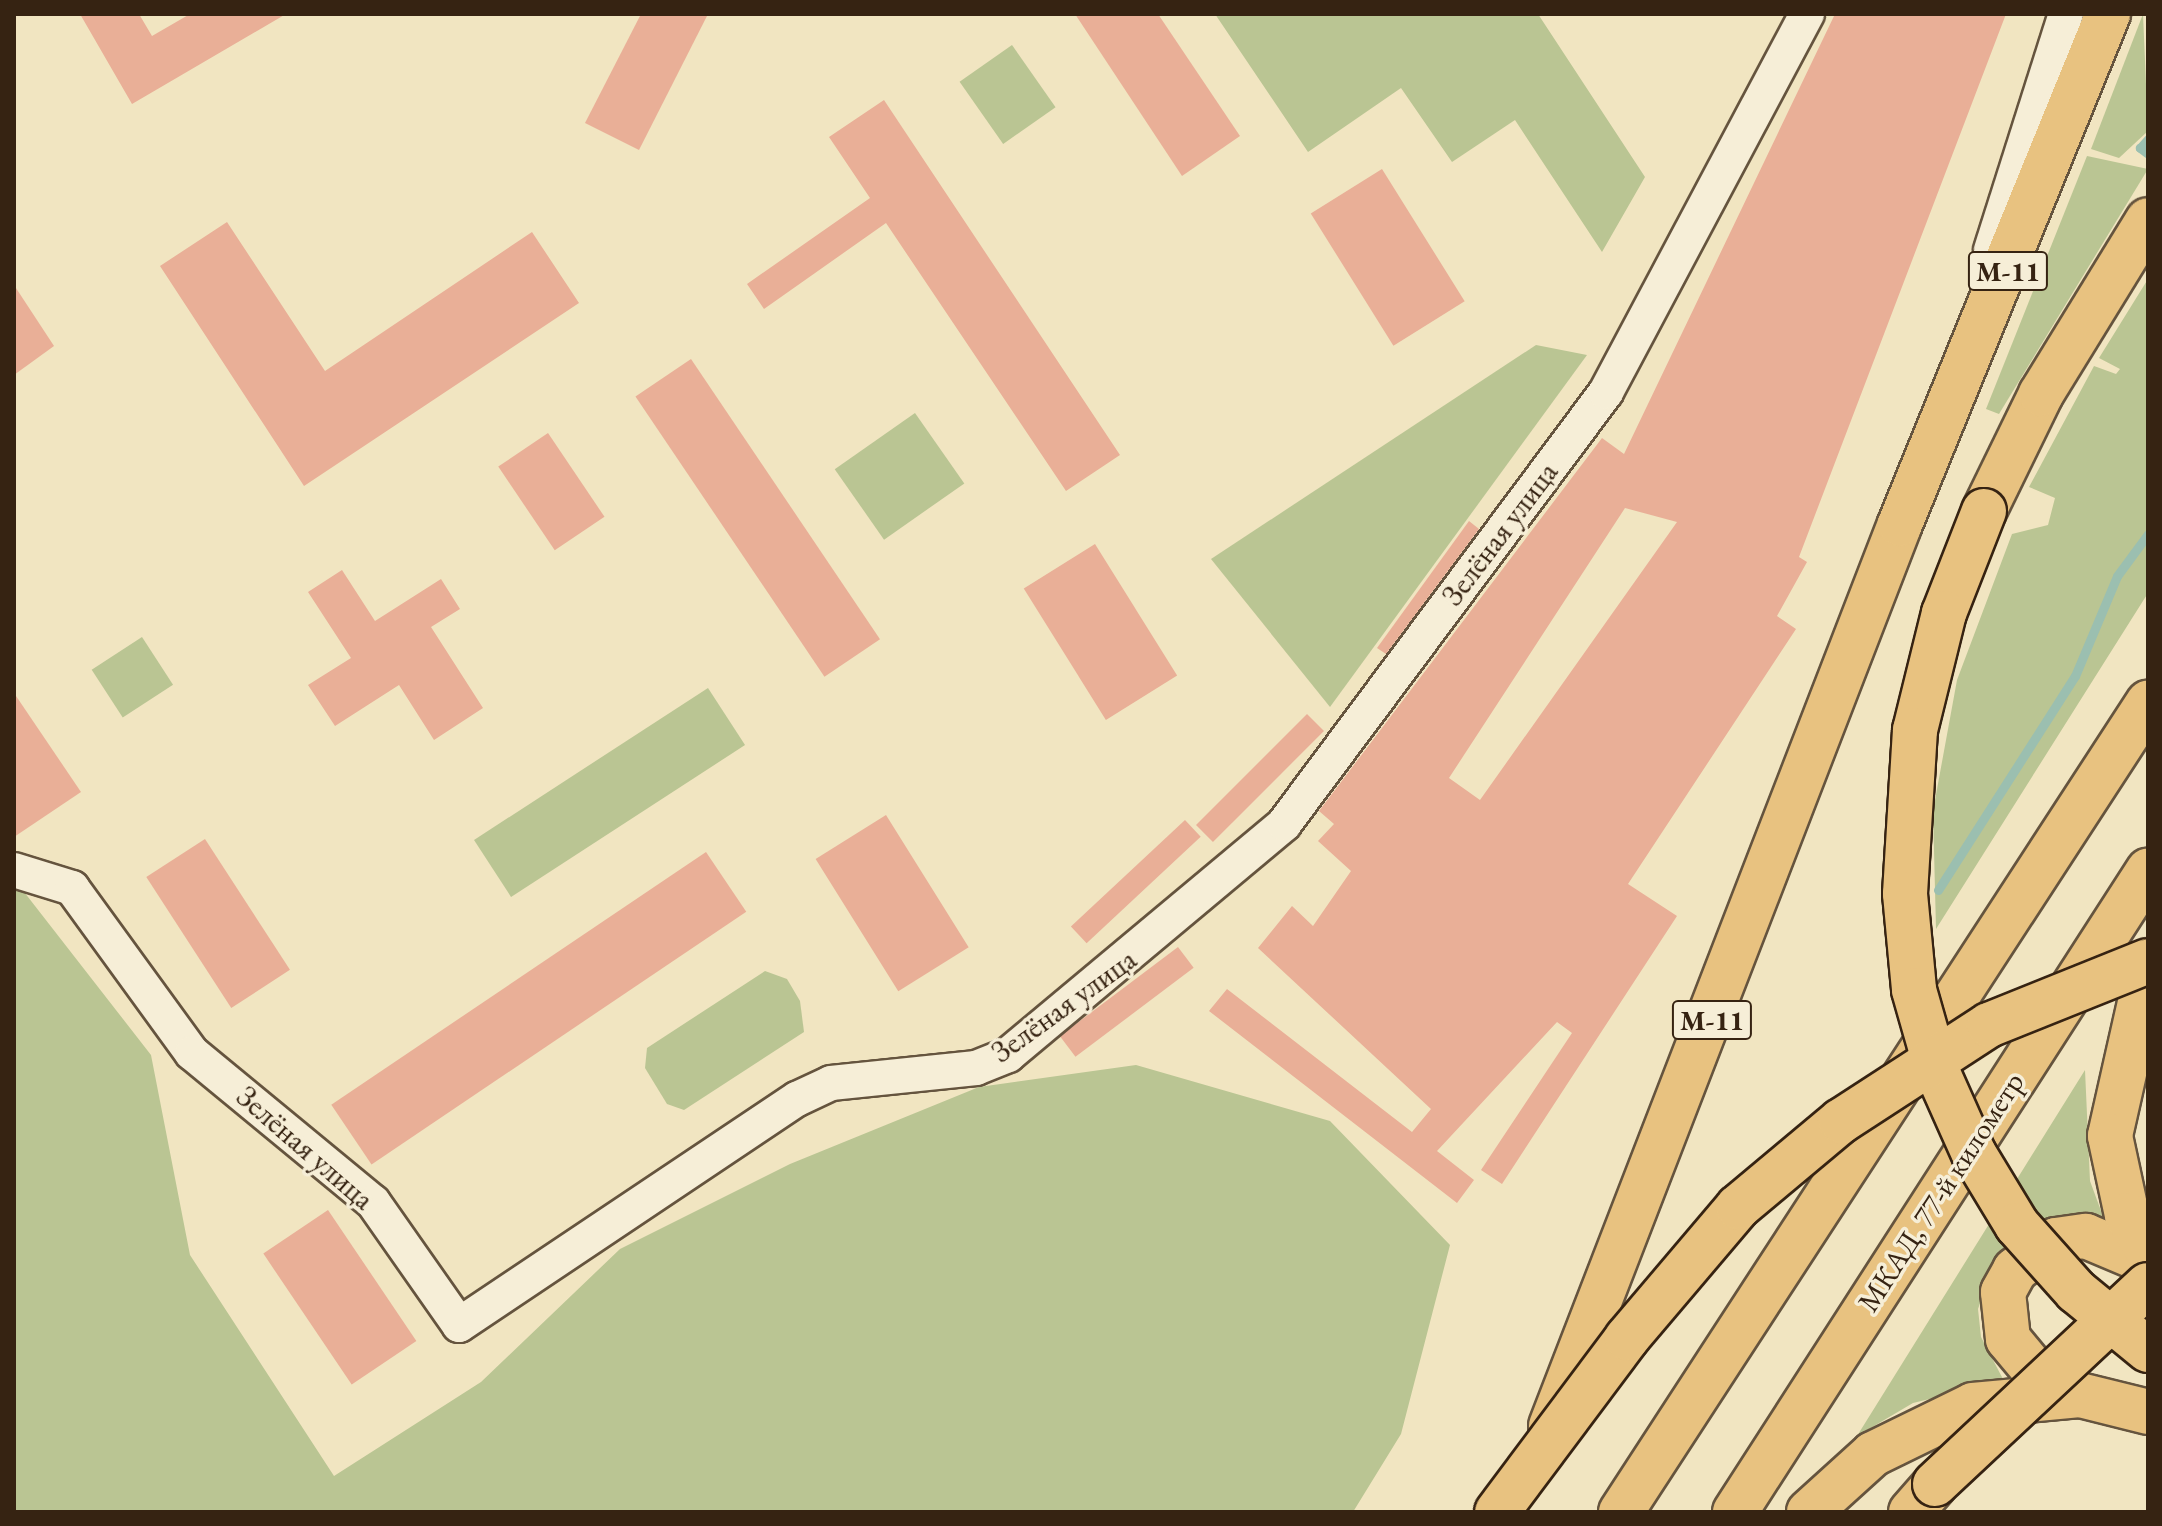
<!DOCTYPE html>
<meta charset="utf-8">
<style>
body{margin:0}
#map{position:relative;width:2162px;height:1526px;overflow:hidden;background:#f1e5c1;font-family:"EB Garamond",serif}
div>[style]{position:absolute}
.green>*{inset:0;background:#bac593;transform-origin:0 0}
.stream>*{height:9px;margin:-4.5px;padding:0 4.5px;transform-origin:4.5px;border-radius:4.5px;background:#9bbfb0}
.building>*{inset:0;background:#e9af97;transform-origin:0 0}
.roads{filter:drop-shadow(2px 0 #65543e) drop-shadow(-2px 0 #65543e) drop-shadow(0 2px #65543e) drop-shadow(0 -2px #65543e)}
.minor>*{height:34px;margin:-17px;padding:0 17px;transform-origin:17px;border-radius:17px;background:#f6eed7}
.major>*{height:44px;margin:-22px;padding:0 22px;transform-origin:22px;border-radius:22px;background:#e8c280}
.highway>*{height:44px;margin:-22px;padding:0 22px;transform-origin:22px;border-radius:22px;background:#e8c280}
.bridges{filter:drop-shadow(2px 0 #362312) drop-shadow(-2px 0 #362312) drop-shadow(0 2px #362312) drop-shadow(0 -2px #362312)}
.major-bridge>*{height:44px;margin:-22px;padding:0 22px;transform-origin:22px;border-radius:22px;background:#e8c280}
.highway-bridge>*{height:44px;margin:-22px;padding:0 22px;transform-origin:22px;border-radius:22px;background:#e8c280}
span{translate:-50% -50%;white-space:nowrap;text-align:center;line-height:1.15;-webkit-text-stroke:7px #f6eed7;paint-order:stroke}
.shield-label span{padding:2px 6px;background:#f6eed7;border:2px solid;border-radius:6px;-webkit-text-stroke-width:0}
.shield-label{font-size:28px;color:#362312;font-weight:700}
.street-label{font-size:30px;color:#362312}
.frame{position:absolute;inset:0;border:16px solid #362312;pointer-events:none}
</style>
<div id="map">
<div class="green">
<i style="clip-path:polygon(1215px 14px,1538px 14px,1645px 177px,1602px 252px,1515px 120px,1452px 162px,1401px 88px,1308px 152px)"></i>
<i style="clip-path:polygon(2143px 14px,2148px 131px,2119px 158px,2091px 149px)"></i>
<i style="left:1012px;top:45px;width:76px;height:64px;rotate:55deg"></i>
<i style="clip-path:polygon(2087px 156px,2148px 169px,1999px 414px,1986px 409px)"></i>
<i style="clip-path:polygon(2148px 279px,2148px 593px,1936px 929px,1933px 811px,1957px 680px,2012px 534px,2048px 525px,2055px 498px,2029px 487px,2094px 366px,2116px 374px,2120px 369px,2099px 358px)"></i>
<i style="clip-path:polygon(1536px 345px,1587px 355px,1330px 707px,1211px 559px)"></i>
<i style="left:915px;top:413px;width:86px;height:98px;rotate:55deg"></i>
<i style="left:142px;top:637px;width:57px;height:60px;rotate:57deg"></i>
<i style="left:708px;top:688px;width:68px;height:279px;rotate:57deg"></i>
<i style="clip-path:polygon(14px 879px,151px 1055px,190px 1255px,334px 1476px,481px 1382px,620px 1249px,790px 1164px,979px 1087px,1136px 1065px,1330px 1121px,1450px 1245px,1401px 1434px,1353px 1512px,14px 1512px)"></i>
<i style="clip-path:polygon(765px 971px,787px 979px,800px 1001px,804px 1032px,684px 1110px,667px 1104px,645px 1068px,647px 1048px)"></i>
<i style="clip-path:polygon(2085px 1070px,2090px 1181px,2104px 1219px,2042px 1219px,1997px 1254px,1978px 1309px,1981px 1337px,2004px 1381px,1913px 1403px,1857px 1436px)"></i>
</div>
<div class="stream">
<i style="left:2147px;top:153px;width:9px;rotate:-144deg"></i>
<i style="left:2140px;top:148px;width:12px;rotate:-48deg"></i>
<i style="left:1938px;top:890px;width:254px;rotate:-57.4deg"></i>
<i style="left:2075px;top:676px;width:108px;rotate:-67.2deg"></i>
<i style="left:2117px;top:576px;width:52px;rotate:-53.6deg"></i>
</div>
<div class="building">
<i style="clip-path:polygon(80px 14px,139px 14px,152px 36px,190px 14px,286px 14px,132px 104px)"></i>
<i style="clip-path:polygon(641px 14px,708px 14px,639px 150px,585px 123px)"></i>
<i style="clip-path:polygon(1075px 14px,1158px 14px,1240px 136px,1182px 176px)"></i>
<i style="clip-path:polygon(evenodd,1835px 14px,2006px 14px,1799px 557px,1807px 562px,1777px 616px,1796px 629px,1628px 884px,1677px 916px,1502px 1184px,1481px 1170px,1572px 1033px,1557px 1022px,1437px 1151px,1474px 1180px,1457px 1203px,1209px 1011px,1227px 989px,1412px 1132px,1431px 1109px,1258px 948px,1292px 906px,1313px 926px,1351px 871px,1318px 841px,1334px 824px,1319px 811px,1602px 438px,1624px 454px,1835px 14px,1625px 508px,1677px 522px,1480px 800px,1449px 778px,1625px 508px)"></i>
<i style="clip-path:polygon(884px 100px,1120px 455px,1066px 491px,886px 223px,764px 309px,747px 284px,870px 198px,829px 137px)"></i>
<i style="left:1382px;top:169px;width:156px;height:84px;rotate:58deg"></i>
<i style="clip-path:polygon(227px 222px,325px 371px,532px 232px,579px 303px,304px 486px,160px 266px)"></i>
<i style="clip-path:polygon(14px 285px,54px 346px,14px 375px)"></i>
<i style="left:691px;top:359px;width:338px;height:67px;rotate:56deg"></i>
<i style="left:548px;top:433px;width:101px;height:60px;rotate:56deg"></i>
<i style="clip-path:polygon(1469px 521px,1479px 529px,1386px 654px,1377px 648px)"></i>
<i style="left:1095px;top:544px;width:155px;height:84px;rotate:58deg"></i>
<i style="clip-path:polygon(342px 570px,375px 621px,441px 579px,460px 609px,431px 627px,483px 708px,434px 740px,399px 685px,335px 726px,308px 685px,351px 658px,308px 592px)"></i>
<i style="clip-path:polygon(14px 693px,81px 792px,14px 837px)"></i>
<i style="left:1307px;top:714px;width:24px;height:157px;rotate:45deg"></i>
<i style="left:886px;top:815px;width:156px;height:83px;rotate:58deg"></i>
<i style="left:1185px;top:820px;width:23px;height:156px;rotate:47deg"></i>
<i style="left:205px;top:839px;width:156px;height:70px;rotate:57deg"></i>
<i style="left:706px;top:852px;width:72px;height:452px;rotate:56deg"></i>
<i style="left:1178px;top:947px;width:26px;height:148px;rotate:53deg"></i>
<i style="left:328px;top:1210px;width:158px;height:78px;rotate:56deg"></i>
</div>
<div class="roads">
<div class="minor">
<i style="left:1991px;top:250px;width:248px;rotate:-72.4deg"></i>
<i style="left:14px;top:870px;width:61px;rotate:17.2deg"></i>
<i style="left:72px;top:888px;width:204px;rotate:54deg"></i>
<i style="left:192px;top:1053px;width:234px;rotate:39.5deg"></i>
<i style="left:373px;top:1202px;width:150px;rotate:55deg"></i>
<i style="left:459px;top:1325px;width:407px;rotate:-33.8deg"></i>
<i style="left:797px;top:1099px;width:38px;rotate:-25deg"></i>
<i style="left:831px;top:1083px;width:146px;rotate:-5.9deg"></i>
<i style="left:976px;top:1068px;width:35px;rotate:-22deg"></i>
<i style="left:1008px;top:1055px;width:360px;rotate:-39.9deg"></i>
<i style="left:1284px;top:824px;width:539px;rotate:-53.3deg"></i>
<i style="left:1606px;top:392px;width:428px;rotate:-62deg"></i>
</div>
<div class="major">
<i style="left:1984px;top:511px;width:130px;rotate:-64deg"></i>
<i style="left:2041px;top:394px;width:204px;rotate:-58.4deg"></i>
<i style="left:2078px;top:1394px;width:44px;rotate:-154.6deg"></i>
<i style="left:2038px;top:1375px;width:47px;rotate:-129.8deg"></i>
<i style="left:2008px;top:1339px;width:47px;rotate:-96.1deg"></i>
<i style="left:2003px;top:1292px;width:25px;rotate:-61deg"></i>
<i style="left:2015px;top:1270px;width:51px;rotate:-36.2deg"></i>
<i style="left:2056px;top:1240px;width:30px;rotate:-8deg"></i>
<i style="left:2086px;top:1236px;width:67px;rotate:22.8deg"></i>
<i style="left:1809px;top:1512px;width:86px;rotate:-42.2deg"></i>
<i style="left:1873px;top:1454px;width:111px;rotate:-26.1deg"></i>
<i style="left:1973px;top:1405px;width:107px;rotate:-5.3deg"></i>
<i style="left:2080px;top:1395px;width:70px;rotate:14deg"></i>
</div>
<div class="highway">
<i style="left:2148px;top:967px;width:173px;rotate:102.7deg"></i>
<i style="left:2110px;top:1136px;width:81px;rotate:77.9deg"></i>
<i style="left:2127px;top:1215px;width:42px;rotate:59.7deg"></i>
<i style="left:1551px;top:1426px;width:967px;rotate:-68.85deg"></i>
<i style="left:1900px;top:524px;width:551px;rotate:-67.81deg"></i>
<i style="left:1621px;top:1512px;width:966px;rotate:-56.92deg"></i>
<i style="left:1735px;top:1512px;width:763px;rotate:-57.21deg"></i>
<i style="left:1911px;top:1512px;width:37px;rotate:-49deg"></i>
</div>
</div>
<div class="bridges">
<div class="major-bridge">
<i style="left:1984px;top:511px;width:110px;rotate:111.4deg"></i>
<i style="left:1944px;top:613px;width:121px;rotate:103.9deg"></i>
<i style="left:1915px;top:730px;width:164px;rotate:93.5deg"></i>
<i style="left:1905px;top:894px;width:96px;rotate:84.6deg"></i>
<i style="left:1914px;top:990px;width:84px;rotate:74.1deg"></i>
<i style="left:1937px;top:1071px;width:91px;rotate:66deg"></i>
<i style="left:1974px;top:1154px;width:83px;rotate:58.8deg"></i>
<i style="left:2017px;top:1225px;width:89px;rotate:48.2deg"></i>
<i style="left:2076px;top:1291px;width:93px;rotate:39.3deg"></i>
<i style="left:1497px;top:1512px;width:217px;rotate:-53.2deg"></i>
<i style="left:1627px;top:1338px;width:172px;rotate:-49.7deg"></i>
<i style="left:1738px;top:1207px;width:134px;rotate:-39.9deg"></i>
<i style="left:1841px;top:1121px;width:176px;rotate:-33deg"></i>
<i style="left:1989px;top:1025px;width:171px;rotate:-21.9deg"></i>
</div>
<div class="highway-bridge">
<i style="left:1935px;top:1484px;width:291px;rotate:-43.1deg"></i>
</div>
</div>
<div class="shield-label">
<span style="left:2008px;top:271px">М-11</span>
<span style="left:1712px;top:1020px">М-11</span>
</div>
<div class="street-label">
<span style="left:1500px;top:534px;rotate:-53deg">Зелёная улица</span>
<span style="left:1064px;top:1006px;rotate:-36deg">Зелёная улица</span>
<span style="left:305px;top:1148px;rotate:41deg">Зелёная улица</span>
<span style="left:1941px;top:1192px;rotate:-57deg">МКАД, 77-й километр</span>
</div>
<div class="frame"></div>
</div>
